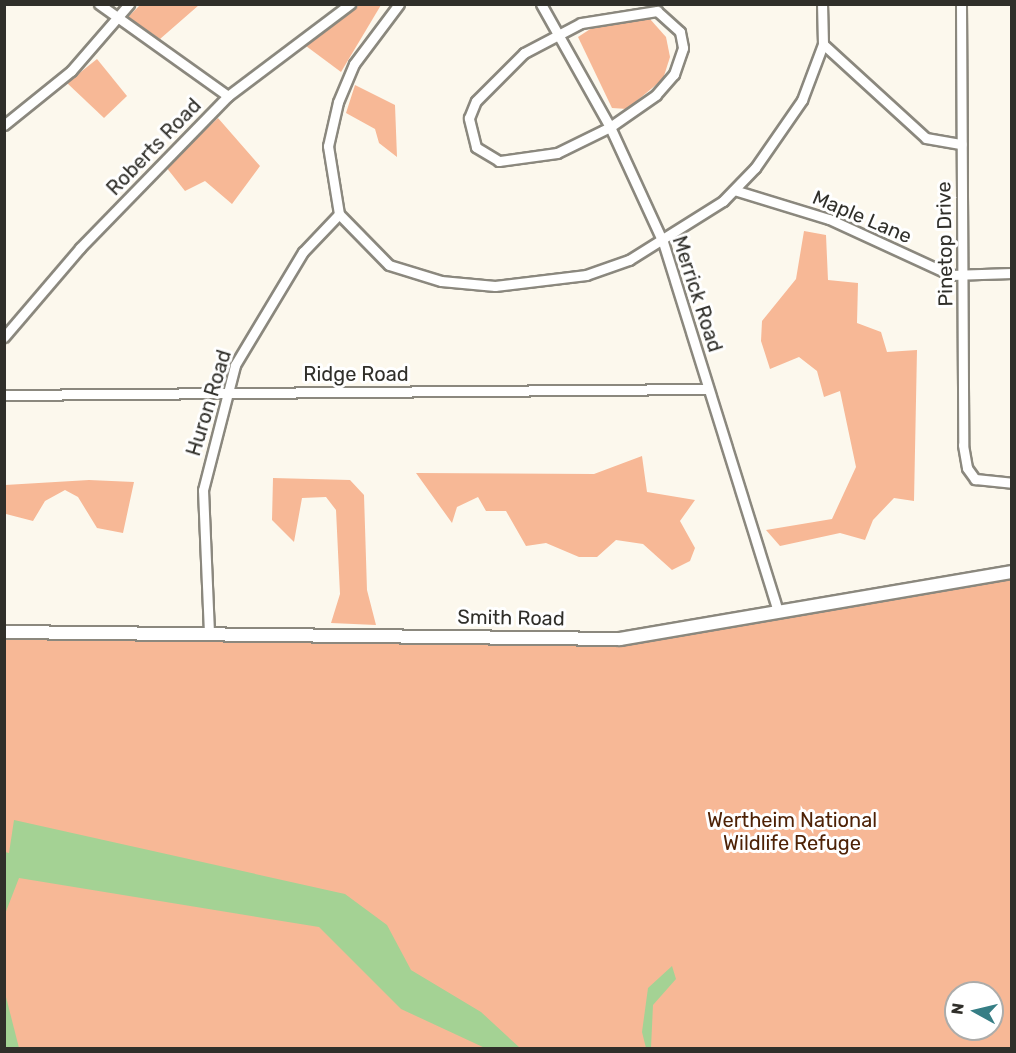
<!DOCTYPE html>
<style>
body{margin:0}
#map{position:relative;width:1016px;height:1053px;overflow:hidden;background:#fcf8ed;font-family:Rubik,sans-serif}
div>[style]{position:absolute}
.green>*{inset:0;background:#f7b896}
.water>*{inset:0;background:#a4d294}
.roads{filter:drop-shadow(2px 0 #8b887e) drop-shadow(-2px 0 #8b887e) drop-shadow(0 2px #8b887e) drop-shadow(0 -2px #8b887e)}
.minor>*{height:9px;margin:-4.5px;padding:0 4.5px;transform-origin:4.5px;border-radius:4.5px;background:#fff}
.tertiary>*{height:12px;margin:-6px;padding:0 6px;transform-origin:6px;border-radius:6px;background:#fff}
span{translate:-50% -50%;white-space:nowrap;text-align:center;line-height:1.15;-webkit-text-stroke:6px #fff;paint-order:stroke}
.street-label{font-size:20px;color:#302f2a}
.park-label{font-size:20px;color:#4e2206}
.frame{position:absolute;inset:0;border:6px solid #302f2a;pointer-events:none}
.north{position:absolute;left:944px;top:981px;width:60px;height:60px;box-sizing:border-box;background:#fff;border:2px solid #acacaa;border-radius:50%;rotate:278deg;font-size:16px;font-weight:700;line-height:24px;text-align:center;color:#302f2a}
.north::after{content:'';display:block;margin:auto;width:21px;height:27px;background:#367e85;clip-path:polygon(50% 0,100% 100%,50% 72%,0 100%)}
</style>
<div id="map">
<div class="green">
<i style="clip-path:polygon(140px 5px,140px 4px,199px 5px,160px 39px,128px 17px)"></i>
<i style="clip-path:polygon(359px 5px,381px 5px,341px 72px,306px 46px)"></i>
<i style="clip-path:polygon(650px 19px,666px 37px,670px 57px,663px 79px,627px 109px,612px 108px,578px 37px,598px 24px)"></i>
<i style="clip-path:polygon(97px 59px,127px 96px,104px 118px,67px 83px)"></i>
<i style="clip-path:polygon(355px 85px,395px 105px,397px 157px,379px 143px,375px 129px,346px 113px)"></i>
<i style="clip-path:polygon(218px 118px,260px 166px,232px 204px,205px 181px,185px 191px,166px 167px)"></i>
<i style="clip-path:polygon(804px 231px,826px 235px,828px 280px,858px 283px,857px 323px,881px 332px,887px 352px,917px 350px,914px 501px,894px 498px,873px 520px,865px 540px,840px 533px,780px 546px,766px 530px,832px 519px,856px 467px,840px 391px,824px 397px,817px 371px,799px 357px,770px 369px,761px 341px,762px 321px,796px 279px)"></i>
<i style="clip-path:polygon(642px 456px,647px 492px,695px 500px,680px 521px,695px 548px,690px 561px,672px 570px,643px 544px,616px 540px,597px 557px,579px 557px,546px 543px,526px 546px,506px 511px,486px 511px,478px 497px,457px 507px,452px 523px,416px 473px,594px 474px)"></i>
<i style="clip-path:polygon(273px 478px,350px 480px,364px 495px,367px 590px,376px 625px,331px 623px,340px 594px,336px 510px,326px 497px,302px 498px,294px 542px,272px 520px)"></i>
<i style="clip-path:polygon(89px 480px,134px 482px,123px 533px,97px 528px,78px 497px,65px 490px,45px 501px,33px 521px,6px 514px,5px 521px,5px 485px)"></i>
<i style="clip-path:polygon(evenodd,1011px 572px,1011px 1048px,5px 1048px,5px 626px,674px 632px,1011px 572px,956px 993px,992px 993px,992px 1029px,956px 1029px,956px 993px)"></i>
</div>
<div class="water">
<i style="clip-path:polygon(14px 820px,345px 894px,387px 925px,411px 970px,481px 1012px,520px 1048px,485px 1048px,401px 1009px,319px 927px,19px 878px,5px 914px,5px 852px,9px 853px)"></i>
<i style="clip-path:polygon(672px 966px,676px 979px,653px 1005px,651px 1048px,646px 1048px,642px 1032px,648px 988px)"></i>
<i style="clip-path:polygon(4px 993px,5px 993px,19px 1048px,5px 1048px)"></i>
</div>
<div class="roads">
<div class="minor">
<i style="left:99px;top:4px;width:158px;rotate:35.5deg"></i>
<i style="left:399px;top:4px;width:75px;rotate:126.9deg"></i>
<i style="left:354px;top:64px;width:41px;rotate:112.8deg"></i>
<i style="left:338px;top:102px;width:45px;rotate:102.8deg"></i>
<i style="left:328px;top:146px;width:69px;rotate:80.8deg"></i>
<i style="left:339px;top:214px;width:71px;rotate:45.6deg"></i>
<i style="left:389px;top:265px;width:54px;rotate:17.1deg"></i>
<i style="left:441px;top:281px;width:54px;rotate:5.3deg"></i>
<i style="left:495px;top:286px;width:92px;rotate:-6.9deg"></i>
<i style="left:586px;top:275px;width:46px;rotate:-19.2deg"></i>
<i style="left:629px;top:260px;width:111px;rotate:-32.1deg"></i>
<i style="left:723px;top:201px;width:46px;rotate:-45.9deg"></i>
<i style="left:755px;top:168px;width:83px;rotate:-55.3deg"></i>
<i style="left:802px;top:100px;width:60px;rotate:-69.4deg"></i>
<i style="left:823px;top:44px;width:40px;rotate:-91.4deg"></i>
<i style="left:541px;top:4px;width:141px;rotate:60.7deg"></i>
<i style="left:610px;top:127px;width:127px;rotate:65.3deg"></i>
<i style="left:663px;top:242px;width:387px;rotate:72.7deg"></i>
<i style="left:961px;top:4px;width:441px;rotate:89.7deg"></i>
<i style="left:963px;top:445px;width:23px;rotate:80deg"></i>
<i style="left:967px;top:468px;width:14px;rotate:54deg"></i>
<i style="left:975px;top:479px;width:37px;rotate:6deg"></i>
<i style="left:657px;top:11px;width:31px;rotate:42deg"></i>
<i style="left:680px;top:32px;width:16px;rotate:79deg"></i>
<i style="left:683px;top:48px;width:28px;rotate:109deg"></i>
<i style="left:674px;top:74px;width:28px;rotate:131deg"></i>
<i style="left:656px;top:95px;width:56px;rotate:145.2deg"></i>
<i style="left:610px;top:127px;width:59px;rotate:153.9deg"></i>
<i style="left:557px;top:153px;width:59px;rotate:172.1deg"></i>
<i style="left:499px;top:161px;width:27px;rotate:-149deg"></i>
<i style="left:476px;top:147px;width:30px;rotate:-104deg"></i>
<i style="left:469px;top:118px;width:18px;rotate:-68deg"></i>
<i style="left:476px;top:101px;width:68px;rotate:-45deg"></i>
<i style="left:524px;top:53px;width:64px;rotate:-27.8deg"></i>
<i style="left:581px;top:23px;width:77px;rotate:-9deg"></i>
<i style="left:823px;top:44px;width:139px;rotate:42.4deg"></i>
<i style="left:926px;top:138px;width:36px;rotate:10deg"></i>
<i style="left:4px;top:125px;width:86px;rotate:-38.9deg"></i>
<i style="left:71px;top:71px;width:89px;rotate:-49.1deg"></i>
<i style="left:734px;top:190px;width:99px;rotate:17deg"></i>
<i style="left:829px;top:219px;width:134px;rotate:24.7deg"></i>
<i style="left:951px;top:275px;width:61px;rotate:-1.9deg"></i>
<i style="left:4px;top:337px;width:117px;rotate:-49.5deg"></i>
<i style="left:80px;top:248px;width:212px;rotate:-45.8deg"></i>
<i style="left:228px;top:96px;width:153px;rotate:-37deg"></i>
<i style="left:4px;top:395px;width:704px;rotate:-0.49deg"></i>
<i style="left:209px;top:633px;width:143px;rotate:-92.4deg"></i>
<i style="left:203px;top:490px;width:129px;rotate:-75.6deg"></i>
<i style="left:235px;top:365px;width:132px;rotate:-59deg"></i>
<i style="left:303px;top:252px;width:52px;rotate:-46.5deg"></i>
</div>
<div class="tertiary">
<i style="left:4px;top:632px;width:616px;rotate:0.65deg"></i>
<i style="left:620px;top:639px;width:398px;rotate:-9.7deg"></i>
</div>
</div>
<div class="street-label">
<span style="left:154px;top:147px;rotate:-46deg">Roberts Road</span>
<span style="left:862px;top:217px;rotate:23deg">Maple Lane</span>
<span style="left:945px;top:244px;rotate:-91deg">Pinetop Drive</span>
<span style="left:697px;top:294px;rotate:72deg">Merrick Road</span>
<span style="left:356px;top:374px">Ridge Road</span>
<span style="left:209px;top:403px;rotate:-73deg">Huron Road</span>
<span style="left:511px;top:618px;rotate:1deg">Smith Road</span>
</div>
<div class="park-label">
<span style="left:792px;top:832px">Wertheim National<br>Wildlife Refuge</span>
</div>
<div class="frame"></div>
<div class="north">N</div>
</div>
